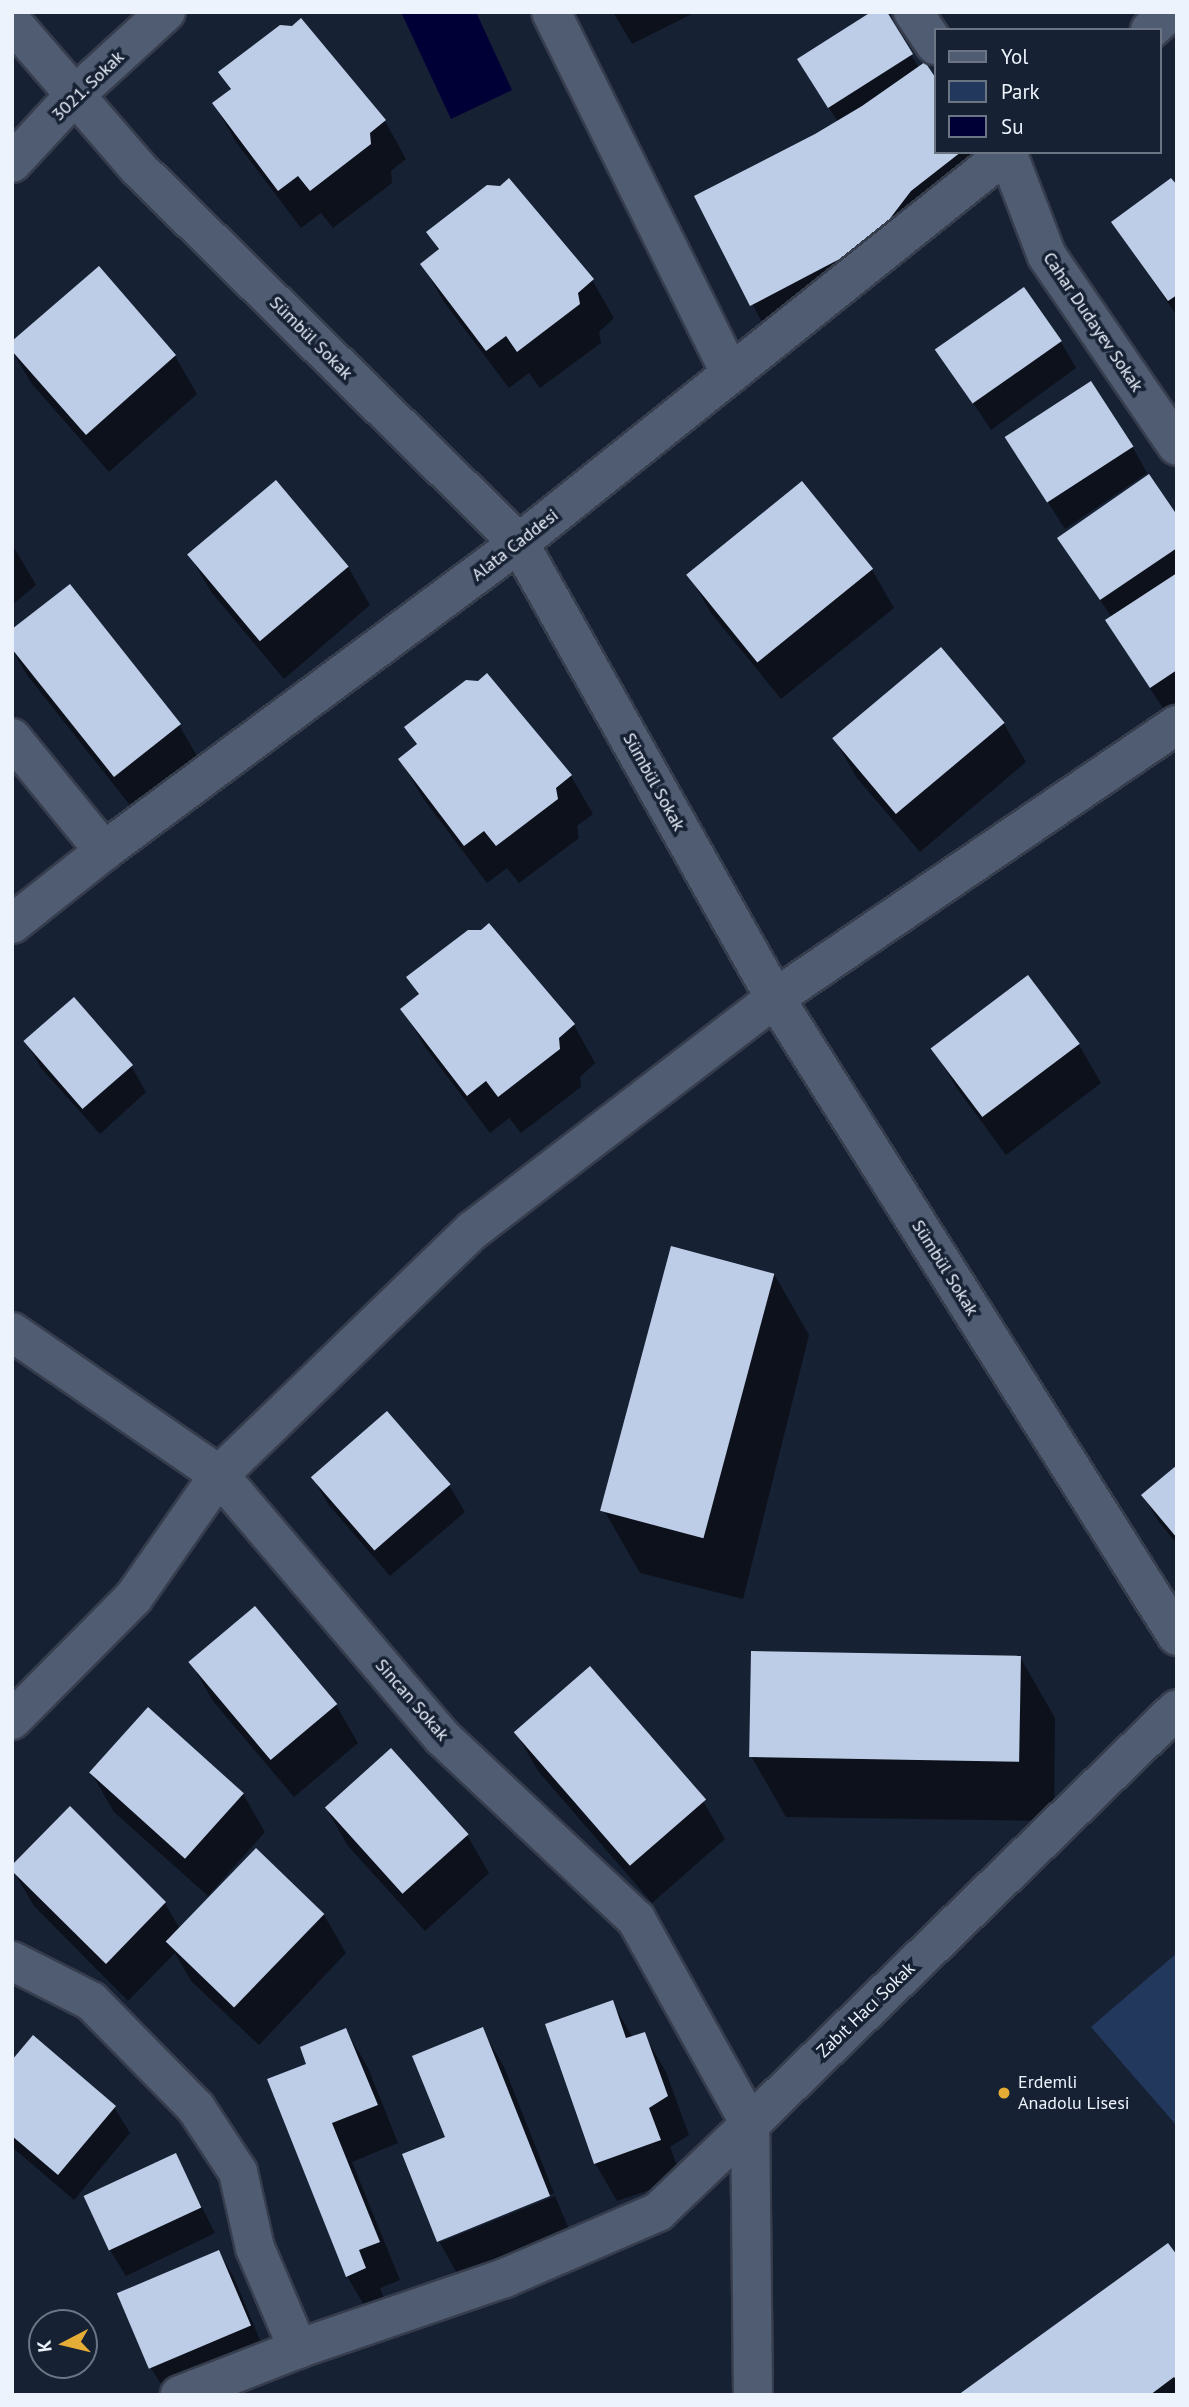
<!DOCTYPE html>
<meta charset="utf-8">
<style>
body{margin:0}
#map{position:relative;width:1189px;height:2407px;overflow:hidden;background:#172134;font-family:"PT Sans",sans-serif}
div>[style]{position:absolute}
.green>*{inset:0;background:#23385d}
.water>*{inset:0;background:#000037}
.shadow>*{inset:0;background:#0007}
.building>*{inset:0;background:#becde7;transform-origin:0 0}
.roads{filter:drop-shadow(2px 0 #363d4d) drop-shadow(-2px 0 #363d4d) drop-shadow(0 2px #363d4d) drop-shadow(0 -2px #363d4d)}
.street>*{height:38px;margin:-19px;padding:0 19px;transform-origin:19px;border-radius:19px;background:#4f5c72}
.secondary>*{height:38px;margin:-19px;padding:0 19px;transform-origin:19px;border-radius:19px;background:#4f5c72}
.dots>*{width:19px;height:19px;translate:-50% -50%;box-sizing:border-box;border:4px solid #172134;border-radius:50%}
span{translate:-50% -50%;white-space:nowrap;text-align:center;line-height:1.15;-webkit-text-stroke:7px #172134;paint-order:stroke}
.street-label{font-size:18px;color:#ecf3fd}
.poi-label{font-size:18px;color:#ecf3fd}
.left{translate:0 -50%;text-align:left}
.frame{position:absolute;inset:0;border:14px solid #ecf3fd;pointer-events:none}
.legend{position:absolute;left:934px;top:28px;width:228px;height:126px;box-sizing:border-box;background:#172134;border:2px solid #6c7584;margin:0;padding:9px 12px;list-style:none;font-size:21px;color:#ecf3fd}
.legend li{display:flex;align-items:center;gap:14px;height:35px}
.legend b{width:35px;border:2px solid #6c7584}
.north{position:absolute;left:28px;top:2309px;width:70px;height:70px;box-sizing:border-box;background:#172134;border:2px solid #6c7584;border-radius:50%;rotate:263deg;font-size:19px;font-weight:700;line-height:28px;text-align:center;color:#ecf3fd}
.north::after{content:'';display:block;margin:auto;width:24px;height:32px;background:#e6ad36;clip-path:polygon(50% 0,100% 100%,50% 72%,0 100%)}
</style>
<div id="map">
<div class="green">
<i style="clip-path:polygon(1177px 1953px,1177px 2126px,1091px 2027px)"></i>
</div>
<div class="water">
<i style="clip-path:polygon(401px 12px,476px 12px,512px 90px,451px 119px)"></i>
</div>
<div class="shadow">
<i style="clip-path:polygon(613px 12px,696px 12px,632px 44px)"></i>
<i style="clip-path:polygon(911px 55px,919px 68px,925px 64px,935px 80px,935px 152px,984px 152px,767px 332px,697px 197px,838px 122px,815px 86px)"></i>
<i style="clip-path:polygon(220px 72px,385px 121px,406px 159px,391px 171px,392px 183px,333px 228px,321px 213px,301px 228px,236px 142px,214px 104px,231px 91px)"></i>
<i style="clip-path:polygon(1177px 188px,1177px 316px,1113px 223px)"></i>
<i style="clip-path:polygon(428px 232px,592px 280px,614px 318px,599px 332px,601px 343px,540px 388px,529px 373px,509px 388px,444px 302px,422px 264px,439px 251px)"></i>
<i style="clip-path:polygon(1061px 342px,1076px 368px,991px 430px,939px 351px)"></i>
<i style="clip-path:polygon(12px 351px,175px 356px,197px 394px,109px 472px,32px 384px)"></i>
<i style="clip-path:polygon(1008px 440px,1132px 446px,1147px 473px,1065px 529px)"></i>
<i style="clip-path:polygon(276px 483px,348px 567px,370px 605px,284px 679px,212px 593px,190px 556px)"></i>
<i style="clip-path:polygon(1177px 518px,1177px 706px,1166px 713px,1123px 647px,1112px 618px,1060px 538px)"></i>
<i style="clip-path:polygon(12px 544px,36px 585px,12px 605px)"></i>
<i style="clip-path:polygon(872px 570px,894px 608px,781px 699px,711px 613px,689px 575px)"></i>
<i style="clip-path:polygon(12px 632px,179px 725px,201px 763px,137px 814px,27px 675px,12px 649px)"></i>
<i style="clip-path:polygon(1004px 724px,1026px 762px,920px 852px,857px 778px,835px 740px)"></i>
<i style="clip-path:polygon(407px 727px,571px 776px,593px 814px,577px 826px,579px 838px,519px 883px,507px 868px,487px 883px,422px 797px,400px 759px,417px 746px)"></i>
<i style="clip-path:polygon(489px 925px,574px 1025px,595px 1063px,580px 1077px,581px 1087px,521px 1133px,509px 1118px,490px 1133px,425px 1047px,403px 1009px,419px 996px,408px 977px)"></i>
<i style="clip-path:polygon(1027px 978px,1079px 1045px,1101px 1083px,1006px 1155px,956px 1087px,934px 1049px)"></i>
<i style="clip-path:polygon(26px 1042px,131px 1066px,146px 1092px,100px 1134px,41px 1068px)"></i>
<i style="clip-path:polygon(774px 1274px,809px 1335px,743px 1599px,640px 1573px,605px 1512px)"></i>
<i style="clip-path:polygon(1177px 1468px,1177px 1544px,1159px 1522px,1143px 1496px)"></i>
<i style="clip-path:polygon(313px 1478px,449px 1485px,465px 1512px,390px 1576px,328px 1504px)"></i>
<i style="clip-path:polygon(255px 1609px,336px 1705px,358px 1743px,294px 1797px,213px 1701px,191px 1663px)"></i>
<i style="clip-path:polygon(1020px 1657px,1055px 1718px,1054px 1821px,786px 1817px,751px 1756px)"></i>
<i style="clip-path:polygon(516px 1733px,703px 1801px,725px 1839px,652px 1903px,538px 1771px)"></i>
<i style="clip-path:polygon(391px 1750px,467px 1835px,489px 1873px,425px 1931px,348px 1846px,326px 1808px)"></i>
<i style="clip-path:polygon(92px 1774px,243px 1794px,265px 1832px,208px 1896px,114px 1812px)"></i>
<i style="clip-path:polygon(12px 1869px,165px 1903px,181px 1931px,324px 1915px,346px 1953px,259px 2045px,191px 1981px,175px 1953px,128px 2001px,34px 1906px)"></i>
<i style="clip-path:polygon(612px 2002px,633px 2038px,644px 2034px,666px 2072px,689px 2135px,670px 2147px,682px 2179px,617px 2201px,595px 2163px)"></i>
<i style="clip-path:polygon(482px 2029px,504px 2067px,554px 2193px,441px 2238px,441px 2242px,555px 2196px,571px 2234px,460px 2279px,439px 2241px,447px 2138px)"></i>
<i style="clip-path:polygon(346px 2030px,368px 2068px,398px 2143px,352px 2162px,400px 2280px,380px 2288px,387px 2307px,369px 2314px,347px 2276px,308px 2065px)"></i>
<i style="clip-path:polygon(12px 2062px,114px 2107px,130px 2133px,74px 2200px,12px 2147px)"></i>
<i style="clip-path:polygon(176px 2156px,215px 2233px,126px 2276px,110px 2250px)"></i>
<i style="clip-path:polygon(219px 2252px,234px 2278px,265px 2352px,167px 2394px,151px 2368px)"></i>
<i style="clip-path:polygon(1177px 2258px,1177px 2395px,961px 2395px)"></i>
</div>
<div class="building">
<i style="clip-path:polygon(871px 12px,887px 12px,913px 54px,828px 108px,797px 59px)"></i>
<i style="clip-path:polygon(301px 18px,386px 120px,370px 133px,371px 144px,310px 191px,298px 176px,278px 191px,212px 103px,231px 89px,218px 72px,280px 25px,292px 26px)"></i>
<i style="clip-path:polygon(925px 62px,935px 77px,935px 152px,961px 152px,911px 191px,872px 242px,750px 306px,694px 196px,815px 134px,862px 106px)"></i>
<i style="clip-path:polygon(509px 178px,594px 279px,578px 293px,580px 304px,517px 352px,506px 336px,486px 351px,420px 264px,439px 249px,426px 232px,487px 185px,500px 186px)"></i>
<i style="clip-path:polygon(1171px 178px,1177px 185px,1177px 295px,1168px 301px,1111px 222px)"></i>
<i style="clip-path:polygon(99px 266px,176px 355px,86px 435px,12px 351px,12px 341px)"></i>
<i style="left:1024px;top:287px;width:66px;height:109px;rotate:55deg"></i>
<i style="left:1091px;top:381px;width:78px;height:103px;rotate:57deg"></i>
<i style="clip-path:polygon(1149px 474px,1177px 515px,1177px 548px,1100px 600px,1057px 538px)"></i>
<i style="left:276px;top:480px;width:113px;height:116px;rotate:50deg"></i>
<i style="left:802px;top:481px;width:113px;height:149px;rotate:51deg"></i>
<i style="clip-path:polygon(1177px 573px,1177px 670px,1150px 688px,1105px 620px)"></i>
<i style="clip-path:polygon(70px 584px,181px 724px,114px 777px,12px 649px,12px 629px)"></i>
<i style="left:941px;top:647px;width:99px;height:142px;rotate:50deg"></i>
<i style="clip-path:polygon(487px 673px,572px 775px,556px 788px,558px 799px,496px 846px,484px 831px,464px 846px,398px 759px,417px 744px,404px 727px,466px 680px,478px 681px)"></i>
<i style="clip-path:polygon(489px 923px,575px 1024px,559px 1038px,560px 1049px,498px 1097px,486px 1081px,467px 1096px,400px 1009px,419px 994px,406px 977px,468px 930px,481px 930px)"></i>
<i style="left:1028px;top:975px;width:86px;height:122px;rotate:53deg"></i>
<i style="left:74px;top:997px;width:90px;height:67px;rotate:49deg"></i>
<i style="left:671px;top:1246px;width:107px;height:274px;rotate:15deg"></i>
<i style="left:387px;top:1411px;width:97px;height:101px;rotate:49deg"></i>
<i style="clip-path:polygon(1177px 1465px,1177px 1538px,1141px 1495px)"></i>
<i style="left:255px;top:1606px;width:128px;height:87px;rotate:50deg"></i>
<i style="left:751px;top:1651px;width:270px;height:106px;rotate:1deg"></i>
<i style="left:590px;top:1666px;width:177px;height:101px;rotate:49deg"></i>
<i style="left:148px;top:1707px;width:129px;height:88px;rotate:42deg"></i>
<i style="left:391px;top:1748px;width:116px;height:89px;rotate:48deg"></i>
<i style="clip-path:polygon(70px 1806px,166px 1902px,106px 1964px,12px 1871px,12px 1865px)"></i>
<i style="left:256px;top:1848px;width:95px;height:130px;rotate:44deg"></i>
<i style="clip-path:polygon(613px 2000px,626px 2038px,645px 2032px,668px 2096px,649px 2108px,661px 2140px,594px 2164px,545px 2024px)"></i>
<i style="clip-path:polygon(483px 2027px,550px 2196px,437px 2242px,402px 2154px,445px 2137px,412px 2056px)"></i>
<i style="clip-path:polygon(346px 2028px,378px 2105px,332px 2123px,380px 2242px,359px 2250px,366px 2268px,346px 2277px,267px 2079px,306px 2064px,300px 2047px)"></i>
<i style="clip-path:polygon(33px 2035px,116px 2106px,58px 2175px,12px 2136px,12px 2060px)"></i>
<i style="left:176px;top:2153px;width:60px;height:102px;rotate:65deg"></i>
<i style="clip-path:polygon(1168px 2243px,1177px 2255px,1177px 2381px,1174px 2377px,1150px 2395px,958px 2395px)"></i>
<i style="left:219px;top:2250px;width:82px;height:111px;rotate:67deg"></i>
</div>
<div class="roads">
<div class="street">
<i style="left:551px;top:12px;width:404px;rotate:63.6deg"></i>
<i style="left:913px;top:12px;width:40px;rotate:56deg"></i>
<i style="left:12px;top:22px;width:194px;rotate:49.2deg"></i>
<i style="left:139px;top:169px;width:533px;rotate:44.54deg"></i>
<i style="left:519px;top:543px;width:522px;rotate:60.64deg"></i>
<i style="left:775px;top:998px;width:754px;rotate:57.79deg"></i>
<i style="left:1007px;top:152px;width:111px;rotate:69deg"></i>
<i style="left:1047px;top:256px;width:230px;rotate:55.6deg"></i>
<i style="left:12px;top:163px;width:93px;rotate:-47.2deg"></i>
<i style="left:75px;top:95px;width:123px;rotate:-42.4deg"></i>
<i style="left:12px;top:738px;width:146px;rotate:50.8deg"></i>
<i style="left:12px;top:1332px;width:252px;rotate:34.6deg"></i>
<i style="left:219px;top:1475px;width:345px;rotate:49.6deg"></i>
<i style="left:443px;top:1738px;width:265px;rotate:43.2deg"></i>
<i style="left:636px;top:1919px;width:235px;rotate:60.9deg"></i>
<i style="left:750px;top:2124px;width:127px;rotate:136.3deg"></i>
<i style="left:658px;top:2212px;width:167px;rotate:156.7deg"></i>
<i style="left:505px;top:2278px;width:219px;rotate:161.1deg"></i>
<i style="left:298px;top:2349px;width:127px;rotate:158.7deg"></i>
<i style="left:12px;top:1720px;width:173px;rotate:-45.2deg"></i>
<i style="left:134px;top:1597px;width:149px;rotate:-55.1deg"></i>
<i style="left:219px;top:1475px;width:353px;rotate:-44deg"></i>
<i style="left:473px;top:1230px;width:381px;rotate:-37.5deg"></i>
<i style="left:775px;top:998px;width:486px;rotate:-34.2deg"></i>
<i style="left:12px;top:1961px;width:89px;rotate:26.9deg"></i>
<i style="left:91px;top:2001px;width:150px;rotate:45.5deg"></i>
<i style="left:196px;top:2108px;width:77px;rotate:56.7deg"></i>
<i style="left:238px;top:2172px;width:78px;rotate:77.4deg"></i>
<i style="left:255px;top:2248px;width:110px;rotate:66.9deg"></i>
<i style="left:753px;top:2395px;width:271px;rotate:-90.6deg"></i>
<i style="left:750px;top:2124px;width:595px;rotate:-44.18deg"></i>
</div>
<div class="secondary">
<i style="left:1150px;top:30px;width:27px;rotate:-42deg"></i>
<i style="left:12px;top:924px;width:117px;rotate:-38.4deg"></i>
<i style="left:104px;top:851px;width:517px;rotate:-36.58deg"></i>
<i style="left:519px;top:543px;width:626px;rotate:-38.65deg"></i>
</div>
</div>
<div class="dots">
<i style="left:1004px;top:2093px;background:#e6ad36"></i>
</div>
<div class="street-label">
<span style="left:88px;top:86px;rotate:-44deg">3021. Sokak</span>
<span style="left:1093px;top:322px;rotate:56deg">Cahar Dudayev Sokak</span>
<span style="left:311px;top:338px;rotate:45deg">Sümbül Sokak</span>
<span style="left:515px;top:545px;rotate:-38deg">Alata Caddesi</span>
<span style="left:654px;top:782px;rotate:61deg">Sümbül Sokak</span>
<span style="left:945px;top:1268px;rotate:58deg">Sümbül Sokak</span>
<span style="left:412px;top:1700px;rotate:49deg">Sincan Sokak</span>
<span style="left:866px;top:2010px;rotate:-44deg">Zabıt Hacı Sokak</span>
</div>
<div class="poi-label">
<span class="left" style="left:1018px;top:2093px">Erdemli<br>Anadolu Lisesi</span>
</div>
<div class="frame"></div>
<ul class="legend">
<li><b style="height:9px;background:#4f5c72"></b>Yol</li>
<li><b style="height:19px;background:#23385d"></b>Park</li>
<li><b style="height:19px;background:#000037"></b>Su</li>
</ul>
<div class="north">K</div>
</div>
